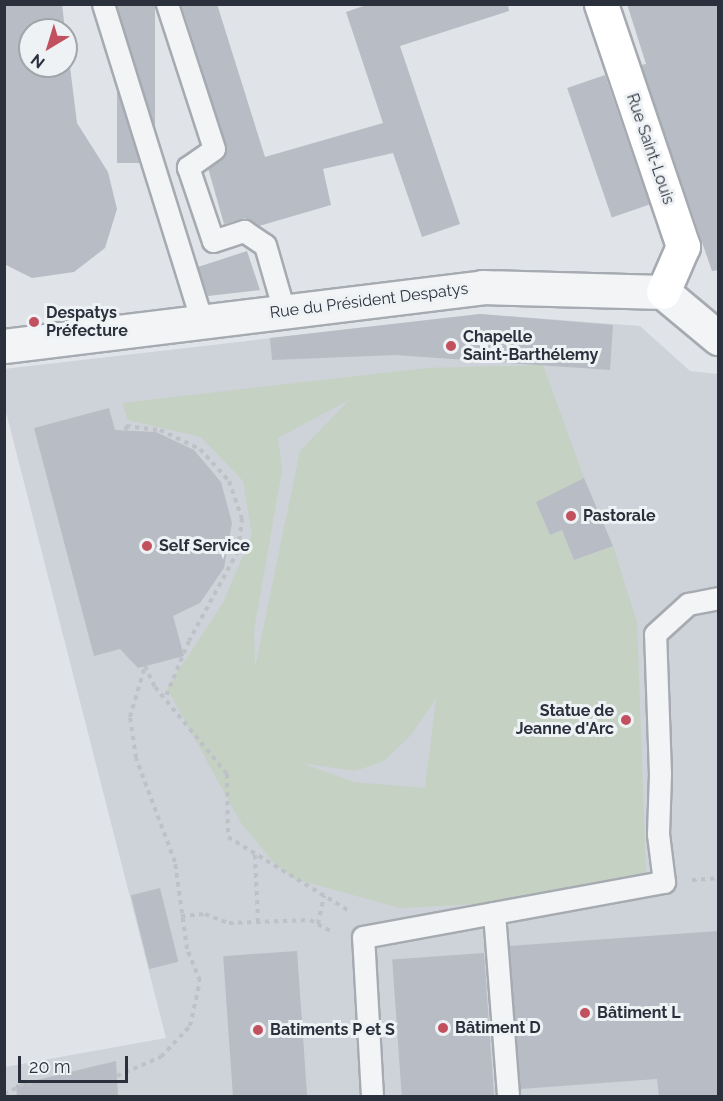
<!DOCTYPE html>
<meta charset="utf-8">
<style>
body{margin:0}
#map{position:relative;width:723px;height:1101px;overflow:hidden;background:#e0e3e8;font-family:Raleway,sans-serif}
div>[style]{position:absolute}
.built>*{inset:0;background:#ced2d9}
.green>*{inset:0;background:#c5d1c2}
.building>*{inset:0;background:#b8bcc4;transform-origin:0 0}
.path>*{height:4px;margin-top:-2px;transform-origin:0;background:repeating-linear-gradient(90deg,#bec1c6 0 4.5px,transparent 0 9px)}
.roads{filter:drop-shadow(2px 0 #a6aab1) drop-shadow(-2px 0 #a6aab1) drop-shadow(0 2px #a6aab1) drop-shadow(0 -2px #a6aab1)}
.service>*{height:21px;margin:-10.5px;padding:0 10.5px;transform-origin:10.5px;border-radius:10.5px;background:#f2f4f6}
.tertiary>*{height:33px;margin:-16.5px;padding:0 16.5px;transform-origin:16.5px;border-radius:16.5px;background:#f2f4f6}
.secondary>*{height:33px;margin:-16.5px;padding:0 16.5px;transform-origin:16.5px;border-radius:16.5px;background:#fff}
.dots>*{width:16px;height:16px;translate:-50% -50%;box-sizing:border-box;border:3px solid #eff2f5;border-radius:50%}
span{translate:-50% -50%;white-space:nowrap;text-align:center;line-height:1.15;-webkit-text-stroke:6px #eff2f5;paint-order:stroke}
.street-label{font-size:16px;color:#2a313d}
.poi-label{font-size:16px;color:#2a313d;font-weight:700}
.left{translate:0 -50%;text-align:left}
.right{translate:-100% -50%;text-align:right}
.frame{position:absolute;inset:0;border:6px solid #2a313d;pointer-events:none}
.north{position:absolute;left:18px;top:18px;width:60px;height:60px;box-sizing:border-box;background:#eff2f5;border:2px solid #a0a5ab;border-radius:50%;rotate:218deg;font-size:16px;font-weight:700;line-height:24px;text-align:center;color:#2a313d}
.north::after{content:'';display:block;margin:auto;width:21px;height:27px;background:#c1515e;clip-path:polygon(50% 0,100% 100%,50% 72%,0 100%)}
.scale{position:absolute;left:18px;top:1056px;width:110px;height:27px;box-sizing:border-box;border:3px solid #2a313d;border-top:0;padding-left:8px;font-size:18px;line-height:21px;white-space:nowrap;color:#2a313d;-webkit-text-stroke:4px #eff2f5;paint-order:stroke}
</style>
<div id="map">
<div class="built">
<i style="clip-path:polygon(480px 314px,640px 326px,690px 371px,718px 374px,718px 1092px,678px 1096px,5px 1096px,5px 1067px,166px 1038px,5px 408px,4px 369px)"></i>
</div>
<div class="green">
<i style="clip-path:polygon(evenodd,543px 365px,584px 478px,536px 502px,550px 535px,562px 530px,574px 560px,613px 546px,637px 622px,646px 874px,495px 903px,400px 908px,295px 879px,275px 864px,241px 823px,167px 688px,223px 603px,252px 535px,243px 481px,201px 437px,128px 420px,122px 403px,427px 368px,543px 365px,349px 400px,300px 451px,255px 668px,254px 630px,282px 470px,278px 438px,349px 400px,543px 365px,436px 699px,425px 788px,354px 782px,301px 763px,355px 771px,384px 761px,410px 736px,436px 699px)"></i>
</div>
<div class="building">
<i style="clip-path:polygon(4px 4px,62px 4px,65px 30px,30px 30px,30px 66px,66px 66px,66px 35px,77px 123px,108px 172px,117px 209px,105px 248px,74px 272px,32px 278px,4px 264px)"></i>
<i style="left:117px;top:4px;width:38px;height:159px"></i>
<i style="clip-path:polygon(181px 4px,217px 4px,265px 157px,383px 123px,346px 12px,369px 4px,508px 4px,509px 11px,400px 46px,460px 224px,422px 237px,393px 153px,323px 169px,331px 205px,259px 226px,245px 218px,224px 224px,208px 168px,222px 159px,226px 145px)"></i>
<i style="clip-path:polygon(627px 4px,718px 4px,718px 270px,712px 271px,685px 193px,641px 65px,646px 64px)"></i>
<i style="left:605px;top:75px;width:137px;height:40px;rotate:71deg"></i>
<i style="clip-path:polygon(247px 251px,260px 290px,208px 296px,198px 267px)"></i>
<i style="clip-path:polygon(480px 314px,613px 325px,610px 370px,395px 355px,272px 360px,270px 338px)"></i>
<i style="clip-path:polygon(109px 408px,115px 430px,156px 432px,194px 450px,221px 482px,232px 523px,224px 568px,200px 603px,173px 616px,184px 656px,138px 668px,120px 649px,94px 656px,34px 428px)"></i>
<i style="clip-path:polygon(584px 478px,613px 546px,574px 560px,562px 530px,550px 535px,536px 502px)"></i>
<i style="left:160px;top:888px;width:76px;height:30px;rotate:76deg"></i>
<i style="clip-path:polygon(718px 931px,718px 1096px,659px 1096px,657px 1079px,520px 1089px,509px 946px)"></i>
<i style="left:297px;top:951px;width:145px;height:74px;rotate:86deg"></i>
<i style="left:484px;top:953px;width:143px;height:92px;rotate:86deg"></i>
<i style="clip-path:polygon(116px 1061px,118px 1096px,17px 1096px,16px 1085px)"></i>
</div>
<div class="path">
<i style="left:126px;top:430px;width:4px;rotate:-90deg"></i>
<i style="left:126px;top:426px;width:34px;rotate:7deg"></i>
<i style="left:160px;top:430px;width:44px;rotate:25.4deg"></i>
<i style="left:200px;top:449px;width:43px;rotate:47.8deg"></i>
<i style="left:229px;top:481px;width:39px;rotate:71deg"></i>
<i style="left:242px;top:518px;width:33px;rotate:97deg"></i>
<i style="left:238px;top:551px;width:102px;rotate:118.6deg"></i>
<i style="left:189px;top:641px;width:62px;rotate:112.8deg"></i>
<i style="left:255px;top:855px;width:65px;rotate:87.4deg"></i>
<i style="left:692px;top:880px;width:26px;rotate:-4deg"></i>
<i style="left:181px;top:916px;width:24px;rotate:-5deg"></i>
<i style="left:205px;top:914px;width:26px;rotate:21deg"></i>
<i style="left:229px;top:923px;width:81px;rotate:-2.1deg"></i>
<i style="left:310px;top:920px;width:27px;rotate:28deg"></i>
<i style="left:318px;top:924px;width:29px;rotate:-78deg"></i>
<i style="left:117px;top:1076px;width:48px;rotate:-23.4deg"></i>
<i style="left:161px;top:1057px;width:42px;rotate:-46.9deg"></i>
<i style="left:190px;top:1026px;width:46px;rotate:-77.5deg"></i>
<i style="left:200px;top:981px;width:35px;rotate:-112deg"></i>
<i style="left:187px;top:949px;width:88px;rotate:-97.9deg"></i>
<i style="left:175px;top:862px;width:111px;rotate:-110.6deg"></i>
<i style="left:136px;top:758px;width:41px;rotate:-98.3deg"></i>
<i style="left:130px;top:717px;width:53px;rotate:-73.6deg"></i>
<i style="left:145px;top:666px;width:23px;rotate:65deg"></i>
<i style="left:155px;top:687px;width:113px;rotate:50.4deg"></i>
<i style="left:227px;top:774px;width:63px;rotate:89.1deg"></i>
<i style="left:228px;top:837px;width:142px;rotate:31.4deg"></i>
<i style="left:4px;top:1094px;width:25px;rotate:-26deg"></i>
<i style="left:27px;top:1083px;width:9px;rotate:18deg"></i>
</div>
<div class="roads">
<div class="service">
<i style="left:103px;top:4px;width:332px;rotate:72.7deg"></i>
<i style="left:167px;top:4px;width:152px;rotate:72deg"></i>
<i style="left:214px;top:149px;width:32px;rotate:145deg"></i>
<i style="left:188px;top:167px;width:78px;rotate:71.3deg"></i>
<i style="left:213px;top:241px;width:33px;rotate:-18deg"></i>
<i style="left:244px;top:231px;width:25px;rotate:34deg"></i>
<i style="left:265px;top:245px;width:69px;rotate:73.9deg"></i>
<i style="left:494px;top:913px;width:184px;rotate:85.6deg"></i>
<i style="left:372px;top:1096px;width:159px;rotate:-93.2deg"></i>
<i style="left:363px;top:937px;width:306px;rotate:-10.4deg"></i>
<i style="left:664px;top:882px;width:48px;rotate:-97.1deg"></i>
<i style="left:658px;top:834px;width:60px;rotate:-88.1deg"></i>
<i style="left:660px;top:774px;width:140px;rotate:-92deg"></i>
<i style="left:655px;top:634px;width:45px;rotate:-42.3deg"></i>
<i style="left:688px;top:604px;width:31px;rotate:-11deg"></i>
</div>
<div class="tertiary">
<i style="left:4px;top:346px;width:482px;rotate:-7deg"></i>
<i style="left:482px;top:287px;width:181px;rotate:1.6deg"></i>
<i style="left:663px;top:292px;width:72px;rotate:39.9deg"></i>
</div>
<div class="secondary">
<i style="left:601px;top:4px;width:256px;rotate:71.3deg"></i>
<i style="left:683px;top:246px;width:50px;rotate:113.5deg"></i>
</div>
</div>
<div class="dots">
<i style="left:34px;top:322px;background:#c1515e"></i>
<i style="left:451px;top:346px;background:#c1515e"></i>
<i style="left:571px;top:516px;background:#c1515e"></i>
<i style="left:147px;top:546px;background:#c1515e"></i>
<i style="left:626px;top:720px;background:#c1515e"></i>
<i style="left:585px;top:1013px;background:#c1515e"></i>
<i style="left:443px;top:1028px;background:#c1515e"></i>
<i style="left:258px;top:1030px;background:#c1515e"></i>
</div>
<div class="street-label">
<span style="left:650px;top:149px;rotate:71deg">Rue Saint-Louis</span>
<span style="left:369px;top:301px;rotate:-7deg">Rue du Président Despatys</span>
</div>
<div class="poi-label">
<span class="left" style="left:46px;top:322px">Despatys<br>Préfecture</span>
<span class="left" style="left:463px;top:346px">Chapelle<br>Saint-Barthélemy</span>
<span class="left" style="left:583px;top:516px">Pastorale</span>
<span class="left" style="left:159px;top:546px">Self Service</span>
<span class="right" style="left:614px;top:720px">Statue de<br>Jeanne d'Arc</span>
<span class="left" style="left:597px;top:1013px">Bâtiment L</span>
<span class="left" style="left:455px;top:1028px">Bâtiment D</span>
<span class="left" style="left:270px;top:1030px">Batiments P et S</span>
</div>
<div class="frame"></div>
<div class="north">N</div>
<div class="scale">20 m</div>
</div>
